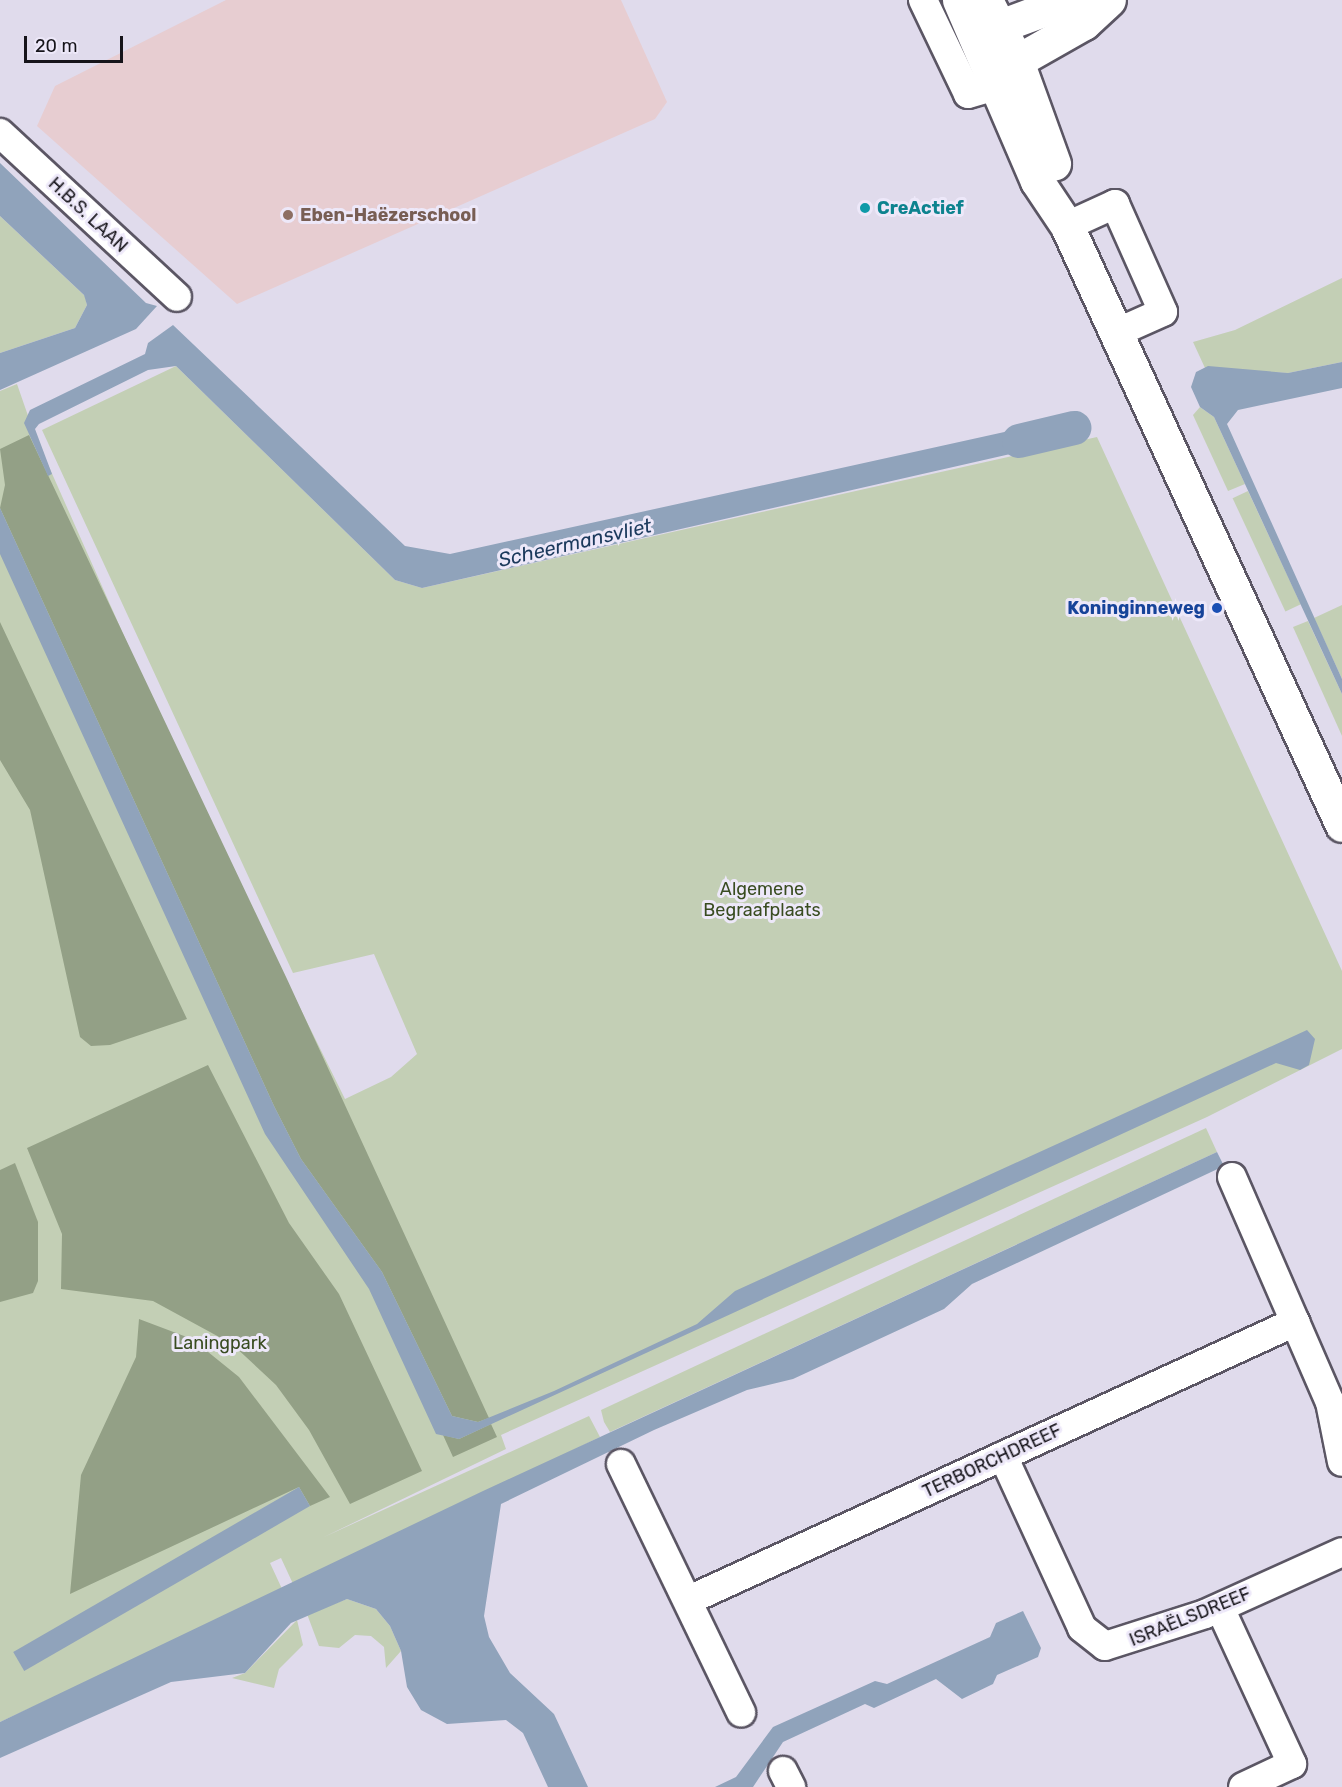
<!DOCTYPE html>
<meta charset="utf-8">
<style>
body{margin:0}
#map{position:relative;width:1342px;height:1787px;overflow:hidden;background:#e0dbec;font-family:Rubik,sans-serif}
div>[style]{position:absolute}
.education>*{inset:0;background:#e7cdd1}
.green>*{inset:0;background:#c3cfb5;transform-origin:0 0}
.forest>*{inset:0;background:#93a086}
.water>*{inset:0;background:#90a3bb;transform-origin:0 0}
.canal>*{height:34px;margin:-17px;padding:0 17px;transform-origin:17px;border-radius:17px;background:#90a3bb}
.roads{filter:drop-shadow(2px 0 #5b5664) drop-shadow(-2px 0 #5b5664) drop-shadow(0 2px #5b5664) drop-shadow(0 -2px #5b5664)}
.street>*{height:28px;margin:-14px;padding:0 14px;transform-origin:14px;border-radius:14px;background:#fff}
.secondary>*{height:33px;margin:-16.5px;padding:0 16.5px;transform-origin:16.5px;border-radius:16.5px;background:#fff}
.dots>*{width:16px;height:16px;translate:-50% -50%;box-sizing:border-box;border:3px solid #ede8f9;border-radius:50%}
span{translate:-50% -50%;white-space:nowrap;text-align:center;line-height:1.15;-webkit-text-stroke:6px #ede8f9;paint-order:stroke}
.culture-label{font-size:18px;color:#0d838f;font-weight:700}
.left{translate:0 -50%;text-align:left}
.street-label{font-size:18px;color:#16141a}
.education-label{font-size:18px;color:#785e54;font-weight:700}
.transit-label{font-size:18px;color:#164399;font-weight:700}
.right{translate:-100% -50%;text-align:right}
.park-label{font-size:18px;color:#394c21}
.water-label{font-size:20px;color:#1b395c;font-style:italic}
.scale{position:absolute;left:24px;top:36px;width:99px;height:27px;box-sizing:border-box;border:3px solid #16141a;border-top:0;padding-left:8px;font-size:18px;line-height:21px;white-space:nowrap;color:#16141a;-webkit-text-stroke:4px #ede8f9;paint-order:stroke}
</style>
<div id="map">
<div class="education">
<i style="clip-path:polygon(226px 0,621px 0,667px 102px,655px 119px,237px 304px,37px 126px,55px 86px)"></i>
</div>
<div class="green">
<i style="clip-path:polygon(0 216px,85px 296px,87px 305px,75px 328px,0 353px)"></i>
<i style="clip-path:polygon(1342px 278px,1342px 362px,1288px 373px,1205px 368px,1193px 342px,1235px 330px)"></i>
<i style="clip-path:polygon(176px 366px,395px 580px,422px 588px,1097px 437px,1342px 971px,1342px 1049px,1207px 1117px,501px 1435px,506px 1449px,324px 1537px,589px 1416px,600px 1437px,294px 1586px,281px 1558px,270px 1563px,283px 1591px,0 1722px,0 391px,17px 384px,34px 433px,192px 789px,345px 1099px,391px 1077px,417px 1054px,374px 954px,293px 973px,42px 430px)"></i>
<i style="clip-path:polygon(1200px 407px,1214px 417px,1245px 484px,1228px 491px,1193px 415px)"></i>
<i style="left:1248px;top:491px;width:125px;height:17px;rotate:65deg"></i>
<i style="clip-path:polygon(1342px 605px,1342px 679px,1314px 618px)"></i>
<i style="clip-path:polygon(1308px 621px,1342px 694px,1342px 736px,1293px 627px)"></i>
<i style="clip-path:polygon(1206px 1128px,1217px 1152px,610px 1432px,604px 1422px,601px 1410px)"></i>
<i style="clip-path:polygon(347px 1599px,376px 1609px,390px 1626px,401px 1651px,386px 1668px,384px 1647px,371px 1636px,355px 1635px,339px 1648px,319px 1646px,307px 1614px)"></i>
<i style="clip-path:polygon(297px 1620px,303px 1645px,279px 1669px,274px 1688px,232px 1678px,245px 1673px)"></i>
</div>
<div class="forest">
<i style="clip-path:polygon(29px 435px,287px 979px,489px 1418px,478px 1422px,452px 1416px,382px 1272px,301px 1159px,274px 1106px,0 508px,5px 485px,0 449px)"></i>
<i style="clip-path:polygon(0 622px,187px 1019px,110px 1045px,91px 1046px,80px 1037px,30px 810px,0 760px)"></i>
<i style="clip-path:polygon(208px 1065px,289px 1223px,339px 1294px,422px 1471px,350px 1504px,309px 1430px,276px 1385px,232px 1344px,153px 1301px,61px 1289px,62px 1234px,27px 1148px)"></i>
<i style="clip-path:polygon(15px 1163px,38px 1222px,38px 1281px,33px 1293px,0 1302px,0 1170px)"></i>
<i style="clip-path:polygon(139px 1319px,192px 1339px,239px 1377px,330px 1497px,310px 1506px,299px 1487px,70px 1594px,81px 1475px,136px 1357px)"></i>
<i style="clip-path:polygon(491px 1424px,497px 1437px,453px 1457px,443px 1435px,459px 1439px)"></i>
</div>
<div class="water">
<i style="clip-path:polygon(0 163px,146px 303px,157px 306px,136px 329px,0 390px,0 353px,75px 328px,87px 305px,84px 295px,0 216px)"></i>
<i style="clip-path:polygon(173px 325px,405px 546px,450px 554px,1064px 419px,1067px 441px,422px 588px,395px 580px,176px 366px,148px 370px,39px 424px,35px 429px,52px 474px,48px 476px,24px 423px,30px 410px,145px 354px,148px 343px)"></i>
<i style="clip-path:polygon(1342px 362px,1342px 388px,1238px 410px,1227px 424px,1342px 679px,1342px 694px,1214px 417px,1200px 407px,1191px 387px,1196px 372px,1208px 366px,1288px 373px)"></i>
<i style="clip-path:polygon(0 508px,274px 1106px,301px 1159px,382px 1272px,452px 1416px,478px 1422px,554px 1391px,697px 1324px,735px 1291px,1307px 1030px,1315px 1039px,1309px 1065px,1300px 1070px,1276px 1063px,459px 1439px,436px 1434px,369px 1289px,265px 1134px,0 554px)"></i>
<i style="clip-path:polygon(1217px 1152px,1224px 1166px,972px 1284px,944px 1309px,793px 1379px,747px 1390px,654px 1430px,501px 1504px,484px 1616px,489px 1637px,510px 1673px,554px 1714px,588px 1787px,548px 1787px,523px 1733px,506px 1720px,447px 1724px,421px 1710px,407px 1687px,401px 1651px,390px 1626px,376px 1609px,347px 1599px,291px 1623px,245px 1673px,171px 1682px,0 1758px,0 1722px,483px 1491px)"></i>
<i style="left:299px;top:1487px;width:22px;height:330px;rotate:60deg"></i>
<i style="clip-path:polygon(1023px 1611px,1041px 1648px,1038px 1657px,997px 1675px,993px 1684px,962px 1699px,936px 1679px,874px 1708px,865px 1704px,783px 1742px,753px 1787px,715px 1787px,736px 1777px,773px 1727px,875px 1681px,887px 1684px,990px 1637px,996px 1623px)"></i>
</div>
<div class="canal">
<i style="left:1019px;top:441px;width:57px;rotate:-13.3deg"></i>
</div>
<div class="roads">
<div class="street">
<i style="left:923px;top:0;width:104px;rotate:64.4deg"></i>
<i style="left:968px;top:94px;width:50px;rotate:-16.3deg"></i>
<i style="left:0;top:133px;width:241px;rotate:42.8deg"></i>
<i style="left:1067px;top:226px;width:53px;rotate:-24.6deg"></i>
<i style="left:1115px;top:204px;width:118px;rotate:66deg"></i>
<i style="left:1163px;top:312px;width:51px;rotate:155.9deg"></i>
<i style="left:1232px;top:1177px;width:245px;rotate:66.5deg"></i>
<i style="left:1330px;top:1402px;width:61px;rotate:78.7deg"></i>
<i style="left:1003px;top:1456px;width:189px;rotate:65.3deg"></i>
<i style="left:1082px;top:1628px;width:29px;rotate:38deg"></i>
<i style="left:1105px;top:1646px;width:105px;rotate:-17.7deg"></i>
<i style="left:1205px;top:1614px;width:150px;rotate:-24.3deg"></i>
<i style="left:621px;top:1464px;width:276px;rotate:64.2deg"></i>
<i style="left:689px;top:1600px;width:667px;rotate:-24.64deg"></i>
<i style="left:1220px;top:1608px;width:172px;rotate:65.2deg"></i>
<i style="left:1292px;top:1764px;width:54px;rotate:154.9deg"></i>
<i style="left:783px;top:1771px;width:18px;rotate:63deg"></i>
</div>
<div class="secondary">
<i style="left:959px;top:0;width:197px;rotate:66.7deg"></i>
<i style="left:1037px;top:181px;width:54px;rotate:56.3deg"></i>
<i style="left:1067px;top:226px;width:659px;rotate:65.34deg"></i>
<i style="left:986px;top:0;width:68px;rotate:63.1deg"></i>
<i style="left:1017px;top:61px;width:109px;rotate:70.1deg"></i>
<i style="left:1070px;top:0;width:75px;rotate:159.6deg"></i>
<i style="left:1000px;top:26px;width:31px;rotate:117deg"></i>
<i style="left:986px;top:54px;width:32px;rotate:13deg"></i>
<i style="left:1017px;top:61px;width:77px;rotate:-29.6deg"></i>
<i style="left:1084px;top:23px;width:34px;rotate:-43deg"></i>
</div>
</div>
<div class="dots">
<i style="left:865px;top:208px;background:#0f9aa8"></i>
<i style="left:288px;top:215px;background:#8d6e63"></i>
<i style="left:1217px;top:608px;background:#1a4fb4"></i>
</div>
<div class="culture-label">
<span class="left" style="left:877px;top:208px">CreActief</span>
</div>
<div class="street-label">
<span style="left:88px;top:215px;rotate:43deg">H.B.S. LAAN</span>
<span style="left:992px;top:1461px;rotate:-25deg">TERBORCHDREEF</span>
<span style="left:1190px;top:1617px;rotate:-22deg">ISRAËLSDREEF</span>
</div>
<div class="education-label">
<span class="left" style="left:300px;top:215px">Eben-Haëzerschool</span>
</div>
<div class="transit-label">
<span class="right" style="left:1205px;top:608px">Koninginneweg</span>
</div>
<div class="park-label">
<span style="left:762px;top:900px">Algemene<br>Begraafplaats</span>
<span style="left:220px;top:1343px">Laningpark</span>
</div>
<div class="water-label">
<span style="left:575px;top:543px;rotate:-13deg">Scheermansvliet</span>
</div>
<div class="scale">20 m</div>
</div>
